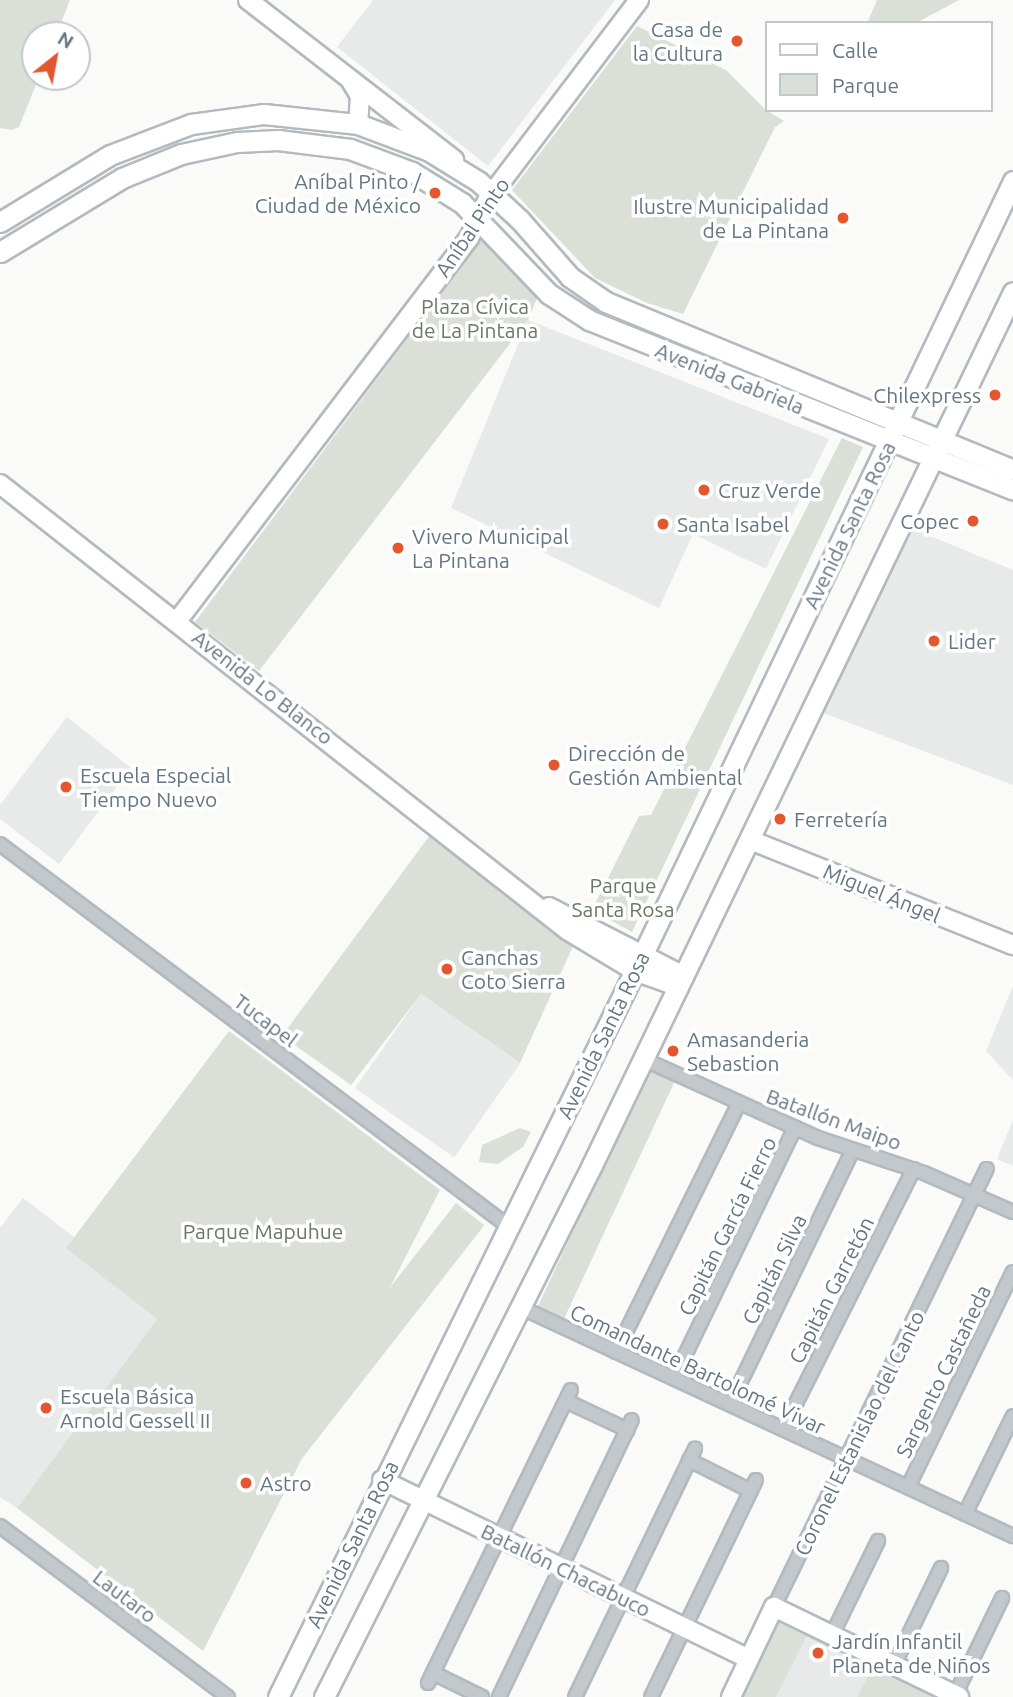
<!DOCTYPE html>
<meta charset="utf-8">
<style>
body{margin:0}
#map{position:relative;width:1013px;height:1697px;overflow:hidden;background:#fafaf8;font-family:Ubuntu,sans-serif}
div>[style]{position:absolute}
.built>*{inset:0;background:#e8e9e9;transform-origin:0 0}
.green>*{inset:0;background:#dadfd7;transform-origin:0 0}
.roads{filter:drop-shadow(2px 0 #b3babf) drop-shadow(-2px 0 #b3babf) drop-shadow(0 2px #b3babf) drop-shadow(0 -2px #b3babf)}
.street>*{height:12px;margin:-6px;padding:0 6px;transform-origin:6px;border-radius:6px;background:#c3c8cc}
.secondary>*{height:18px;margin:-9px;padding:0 9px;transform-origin:9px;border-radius:9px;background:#fff}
.primary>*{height:19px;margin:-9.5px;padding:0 9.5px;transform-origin:9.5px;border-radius:9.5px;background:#fff}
.dots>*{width:19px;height:19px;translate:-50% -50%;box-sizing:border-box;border:4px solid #fff;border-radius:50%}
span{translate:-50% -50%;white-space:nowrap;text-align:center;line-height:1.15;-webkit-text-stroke:7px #fff;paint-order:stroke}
.poi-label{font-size:21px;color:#657683}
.right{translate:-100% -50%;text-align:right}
.left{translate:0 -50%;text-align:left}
.street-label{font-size:21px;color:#657683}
.park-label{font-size:21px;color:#687a64}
.legend{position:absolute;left:765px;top:21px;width:228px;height:91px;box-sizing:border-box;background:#fff;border:2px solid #c1c8cd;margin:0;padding:9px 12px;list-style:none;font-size:21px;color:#657683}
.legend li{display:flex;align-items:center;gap:14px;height:35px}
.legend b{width:35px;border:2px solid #c1c8cd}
.north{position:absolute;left:21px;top:21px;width:70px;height:70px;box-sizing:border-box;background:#fff;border:2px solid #c1c8cd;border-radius:50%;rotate:31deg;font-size:19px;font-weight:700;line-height:28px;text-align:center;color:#657683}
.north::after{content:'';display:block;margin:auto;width:24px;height:32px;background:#e4572e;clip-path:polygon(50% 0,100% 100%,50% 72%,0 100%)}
</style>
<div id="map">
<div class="built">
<i style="clip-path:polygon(373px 0,615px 0,488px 166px,337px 47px)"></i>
<i style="clip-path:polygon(528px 320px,829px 439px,766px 569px,693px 534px,659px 608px,451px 508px)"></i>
<i style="clip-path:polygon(911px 528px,1013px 570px,1013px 785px,821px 712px)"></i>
<i style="clip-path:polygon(67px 717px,131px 768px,59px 864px,0 819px,0 805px)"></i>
<i style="clip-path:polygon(1013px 986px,1013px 1080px,986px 1051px)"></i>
<i style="left:421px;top:994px;width:121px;height:115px;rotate:35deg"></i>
<i style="clip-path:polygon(1013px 1120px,1013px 1166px,997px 1159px)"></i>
<i style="clip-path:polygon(23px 1198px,74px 1237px,67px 1248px,157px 1319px,17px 1508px,0 1497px,0 1228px)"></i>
<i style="clip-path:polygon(805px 1637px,871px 1669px,857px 1697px,776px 1697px)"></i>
</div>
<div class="green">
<i style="clip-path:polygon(0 0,70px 0,56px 35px,35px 35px,35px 77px,39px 77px,19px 127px,12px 130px,0 128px)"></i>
<i style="clip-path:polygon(877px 0,959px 0,916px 23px,872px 23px,868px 21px)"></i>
<i style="clip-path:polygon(637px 26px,726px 70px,766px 110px,784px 121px,775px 127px,683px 314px,647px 303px,595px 278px,512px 190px)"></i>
<i style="clip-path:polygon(482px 239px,537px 298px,528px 320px,259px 671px,195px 622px)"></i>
<i style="clip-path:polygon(842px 438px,863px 447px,632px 932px,592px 910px,639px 816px,651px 815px)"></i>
<i style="clip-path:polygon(430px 835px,574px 944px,520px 1063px,421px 994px,351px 1085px,282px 1036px)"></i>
<i style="clip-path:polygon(229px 1031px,440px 1190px,203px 1651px,17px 1508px,157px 1319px,66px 1248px)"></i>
<i style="left:649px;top:1068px;width:29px;height:266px;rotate:25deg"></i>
<i style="clip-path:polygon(520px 1128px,531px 1132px,523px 1147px,498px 1164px,479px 1162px,482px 1145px)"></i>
<i style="left:456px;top:1203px;width:36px;height:455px;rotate:38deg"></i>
<i style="clip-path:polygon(778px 1622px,934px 1697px,857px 1697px,871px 1669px,806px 1637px,776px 1697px,742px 1697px)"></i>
</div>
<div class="roads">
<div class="street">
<i style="left:0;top:844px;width:636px;rotate:36.94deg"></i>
<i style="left:643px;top:1059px;width:192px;rotate:24.3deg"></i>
<i style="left:818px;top:1138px;width:112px;rotate:18.3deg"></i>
<i style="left:924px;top:1173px;width:97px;rotate:23.7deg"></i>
<i style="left:520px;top:1307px;width:544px;rotate:24.92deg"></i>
<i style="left:616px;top:1352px;width:278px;rotate:-63.7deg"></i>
<i style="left:674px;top:1378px;width:278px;rotate:-64.2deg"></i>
<i style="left:566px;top:1401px;width:68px;rotate:25.1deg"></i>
<i style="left:730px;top:1404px;width:282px;rotate:-64.2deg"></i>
<i style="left:783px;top:1429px;width:291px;rotate:-63.3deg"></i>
<i style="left:689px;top:1460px;width:69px;rotate:26.6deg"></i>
<i style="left:908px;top:1487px;width:239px;rotate:-64deg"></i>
<i style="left:965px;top:1514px;width:109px;rotate:-63.9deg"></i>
<i style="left:0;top:1526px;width:285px;rotate:36.9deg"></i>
<i style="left:774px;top:1607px;width:487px;rotate:-64.1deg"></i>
<i style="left:832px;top:1635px;width:105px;rotate:-63.9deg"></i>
<i style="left:894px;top:1665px;width:108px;rotate:-64.1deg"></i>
<i style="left:433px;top:1673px;width:55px;rotate:26.1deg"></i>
<i style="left:428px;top:1683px;width:326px;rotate:-64deg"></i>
<i style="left:955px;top:1695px;width:108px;rotate:-64.1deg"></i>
<i style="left:499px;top:1697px;width:307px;rotate:-64.4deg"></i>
<i style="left:575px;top:1697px;width:276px;rotate:-64.2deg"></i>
<i style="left:651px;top:1697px;width:241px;rotate:-64.2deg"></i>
</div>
<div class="secondary">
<i style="left:248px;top:0;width:261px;rotate:37.8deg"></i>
<i style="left:351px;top:81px;width:17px;rotate:59deg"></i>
<i style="left:360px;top:96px;width:28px;rotate:94deg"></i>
<i style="left:0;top:484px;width:721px;rotate:38.19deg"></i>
<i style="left:567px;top:930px;width:79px;rotate:31.1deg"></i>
<i style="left:635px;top:971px;width:47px;rotate:20deg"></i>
<i style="left:178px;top:620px;width:480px;rotate:-52.7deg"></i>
<i style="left:469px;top:238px;width:43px;rotate:-64deg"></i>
<i style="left:488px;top:199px;width:250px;rotate:-52.8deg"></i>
<i style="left:750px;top:840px;width:283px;rotate:21.8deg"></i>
<i style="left:549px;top:907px;width:152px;rotate:27.1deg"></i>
<i style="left:382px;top:1480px;width:408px;rotate:26deg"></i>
<i style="left:731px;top:1697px;width:100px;rotate:-64.5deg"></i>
<i style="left:774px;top:1607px;width:206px;rotate:25.9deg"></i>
</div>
<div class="primary">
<i style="left:0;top:222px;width:129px;rotate:-31.3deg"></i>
<i style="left:110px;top:155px;width:87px;rotate:-20.9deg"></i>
<i style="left:191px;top:124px;width:74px;rotate:-7.8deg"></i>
<i style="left:264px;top:114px;width:95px;rotate:6.1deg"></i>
<i style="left:358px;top:124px;width:76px;rotate:20.8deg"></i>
<i style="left:429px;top:151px;width:57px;rotate:31.5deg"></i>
<i style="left:478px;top:181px;width:57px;rotate:42.9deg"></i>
<i style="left:520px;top:220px;width:76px;rotate:48.7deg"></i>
<i style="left:570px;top:277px;width:44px;rotate:34.8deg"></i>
<i style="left:606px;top:302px;width:440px;rotate:22.4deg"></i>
<i style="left:0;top:252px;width:143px;rotate:-31.2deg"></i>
<i style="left:122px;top:178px;width:64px;rotate:-22.1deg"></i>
<i style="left:181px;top:154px;width:57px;rotate:-12.1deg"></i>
<i style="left:237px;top:142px;width:41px;rotate:-2.8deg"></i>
<i style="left:278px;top:140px;width:73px;rotate:7.1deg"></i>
<i style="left:350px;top:149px;width:66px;rotate:20.4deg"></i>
<i style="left:412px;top:172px;width:59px;rotate:31.8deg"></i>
<i style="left:462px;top:203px;width:126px;rotate:46.3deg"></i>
<i style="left:549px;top:294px;width:48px;rotate:33deg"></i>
<i style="left:589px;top:320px;width:457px;rotate:21.8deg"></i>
<i style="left:278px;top:1697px;width:828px;rotate:-63.84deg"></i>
<i style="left:643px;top:954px;width:857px;rotate:-64.42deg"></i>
<i style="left:324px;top:1697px;width:596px;rotate:-63.26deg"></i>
<i style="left:592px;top:1165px;width:969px;rotate:-64.25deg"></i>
</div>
</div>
<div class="dots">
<i style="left:737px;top:41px;background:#e4572e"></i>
<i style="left:435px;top:193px;background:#e4572e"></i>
<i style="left:843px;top:218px;background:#e4572e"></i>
<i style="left:995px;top:395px;background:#e4572e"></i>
<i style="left:704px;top:490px;background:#e4572e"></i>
<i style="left:973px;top:521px;background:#e4572e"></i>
<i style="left:663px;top:524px;background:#e4572e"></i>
<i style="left:398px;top:548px;background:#e4572e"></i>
<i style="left:934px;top:641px;background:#e4572e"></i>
<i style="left:554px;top:765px;background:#e4572e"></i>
<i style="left:66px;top:787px;background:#e4572e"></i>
<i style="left:780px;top:819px;background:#e4572e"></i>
<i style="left:447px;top:969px;background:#e4572e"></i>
<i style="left:673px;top:1051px;background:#e4572e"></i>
<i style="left:46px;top:1408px;background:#e4572e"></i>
<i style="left:246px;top:1483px;background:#e4572e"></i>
<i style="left:818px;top:1653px;background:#e4572e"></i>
</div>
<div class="poi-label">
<span class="right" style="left:723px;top:41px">Casa de<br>la Cultura</span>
<span class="right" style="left:421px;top:193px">Aníbal Pinto /<br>Ciudad de México</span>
<span class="right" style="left:829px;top:218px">Ilustre Municipalidad<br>de La Pintana</span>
<span class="right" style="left:981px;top:395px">Chilexpress</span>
<span class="left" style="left:718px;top:490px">Cruz Verde</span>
<span class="right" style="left:959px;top:521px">Copec</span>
<span class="left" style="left:677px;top:524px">Santa Isabel</span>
<span class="left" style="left:412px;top:548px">Vivero Municipal<br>La Pintana</span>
<span class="left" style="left:948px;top:641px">Lider</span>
<span class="left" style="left:568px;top:765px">Dirección de<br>Gestión Ambiental</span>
<span class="left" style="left:80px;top:787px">Escuela Especial<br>Tiempo Nuevo</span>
<span class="left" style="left:794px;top:819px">Ferretería</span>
<span class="left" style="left:461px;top:969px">Canchas<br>Coto Sierra</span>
<span class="left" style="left:687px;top:1051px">Amasanderia<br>Sebastion</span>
<span class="left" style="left:60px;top:1408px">Escuela Básica<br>Arnold Gessell II</span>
<span class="left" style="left:260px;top:1483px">Astro</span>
<span class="left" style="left:832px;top:1653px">Jardín Infantil<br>Planeta de Niños</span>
</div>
<div class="street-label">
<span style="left:472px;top:227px;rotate:-56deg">Aníbal Pinto</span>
<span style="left:730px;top:378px;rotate:22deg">Avenida Gabriela</span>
<span style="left:849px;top:525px;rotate:-64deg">Avenida Santa Rosa</span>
<span style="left:263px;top:687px;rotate:38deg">Avenida Lo Blanco</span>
<span style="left:882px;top:893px;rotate:22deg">Miguel Ángel</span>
<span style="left:266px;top:1020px;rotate:37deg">Tucapel</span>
<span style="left:603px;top:1035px;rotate:-64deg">Avenida Santa Rosa</span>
<span style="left:834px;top:1119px;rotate:20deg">Batallón Maipo</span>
<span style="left:727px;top:1226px;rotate:-64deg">Capitán García Fierro</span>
<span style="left:774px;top:1269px;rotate:-64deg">Capitán Silva</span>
<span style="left:831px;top:1290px;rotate:-63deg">Capitán Garretón</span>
<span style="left:698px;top:1369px;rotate:25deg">Comandante Bartolomé Vivar</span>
<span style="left:943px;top:1371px;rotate:-64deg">Sargento Castañeda</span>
<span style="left:859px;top:1433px;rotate:-64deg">Coronel Estanislao del Canto</span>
<span style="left:352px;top:1544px;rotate:-64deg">Avenida Santa Rosa</span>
<span style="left:566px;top:1570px;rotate:26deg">Batallón Chacabuco</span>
<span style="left:125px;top:1596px;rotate:37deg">Lautaro</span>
</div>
<div class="park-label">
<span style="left:475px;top:318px">Plaza Cívica<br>de La Pintana</span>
<span style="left:623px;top:897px">Parque<br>Santa Rosa</span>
<span style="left:263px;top:1231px">Parque Mapuhue</span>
</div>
<ul class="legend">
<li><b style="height:9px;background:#fff"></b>Calle</li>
<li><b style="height:19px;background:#dadfd7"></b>Parque</li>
</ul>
<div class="north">N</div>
</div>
